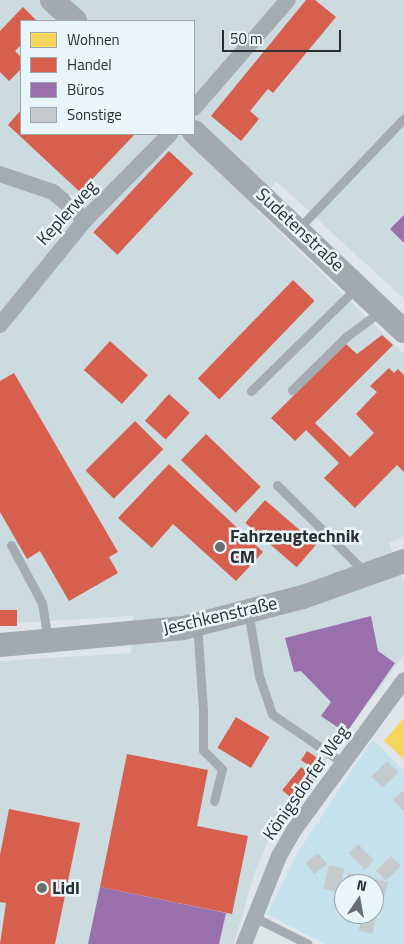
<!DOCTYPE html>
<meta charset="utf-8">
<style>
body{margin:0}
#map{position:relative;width:404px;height:944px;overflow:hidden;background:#dfe6e9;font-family:"Titillium Web",sans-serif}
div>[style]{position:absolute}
.built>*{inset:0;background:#cbdbe0}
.green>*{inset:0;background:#c5e2ec}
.homes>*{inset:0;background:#f6d55c}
.shops>*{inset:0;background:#d6604d;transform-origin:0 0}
.offices>*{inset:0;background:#9970ab}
.building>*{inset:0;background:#c5cacd;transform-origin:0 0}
.lane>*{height:9px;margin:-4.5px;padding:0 4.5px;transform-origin:4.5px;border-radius:4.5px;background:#a3acb0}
.street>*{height:16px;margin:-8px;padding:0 8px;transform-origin:8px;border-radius:8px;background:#a3acb0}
.secondary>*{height:24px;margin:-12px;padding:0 12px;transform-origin:12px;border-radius:12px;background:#a2aaaf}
.dots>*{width:14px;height:14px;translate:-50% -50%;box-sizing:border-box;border:2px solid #e8f5fa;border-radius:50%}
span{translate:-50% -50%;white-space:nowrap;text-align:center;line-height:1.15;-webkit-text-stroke:5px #e8f5fa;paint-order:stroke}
.street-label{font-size:18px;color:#292e30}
.poi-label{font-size:18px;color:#292e30;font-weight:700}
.left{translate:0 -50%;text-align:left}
.legend{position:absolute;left:20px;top:20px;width:175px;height:115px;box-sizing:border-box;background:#e8f5fa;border:1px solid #9ca5a9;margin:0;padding:6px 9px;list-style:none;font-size:15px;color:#292e30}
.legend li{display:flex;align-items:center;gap:10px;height:25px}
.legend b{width:25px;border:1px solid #9ca5a9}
.north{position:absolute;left:334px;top:874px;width:50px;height:50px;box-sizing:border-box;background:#e8f5fa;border:1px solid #9ca5a9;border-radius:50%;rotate:12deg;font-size:14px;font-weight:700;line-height:20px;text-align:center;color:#292e30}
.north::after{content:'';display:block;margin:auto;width:18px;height:22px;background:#696e71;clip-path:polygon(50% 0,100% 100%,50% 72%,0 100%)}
.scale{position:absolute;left:222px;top:30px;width:119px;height:22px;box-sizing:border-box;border:2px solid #292e30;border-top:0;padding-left:6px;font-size:15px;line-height:18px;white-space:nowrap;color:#292e30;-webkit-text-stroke:4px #e8f5fa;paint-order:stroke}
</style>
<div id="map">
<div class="built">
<i style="clip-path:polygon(evenodd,0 0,404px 0,404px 299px,276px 181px,257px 210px,404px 354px,404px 536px,389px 543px,404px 581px,404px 655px,270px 837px,255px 871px,234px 944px,0 944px,0 661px,131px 653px,133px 616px,0 624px,0 0,21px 21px,194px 21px,194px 134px,21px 134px,21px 21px)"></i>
</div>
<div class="green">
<i style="clip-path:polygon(evenodd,373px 739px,404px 772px,404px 944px,325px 944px,267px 914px,298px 852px,373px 739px,344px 884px,374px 884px,374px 914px,344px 914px,344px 884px)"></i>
</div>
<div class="homes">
<i style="clip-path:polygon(404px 718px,404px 759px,384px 741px)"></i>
</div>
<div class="shops">
<i style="clip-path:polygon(306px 0,315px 0,336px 17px,273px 93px,268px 89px,250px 111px,259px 119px,241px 141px,211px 116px)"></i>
<i style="clip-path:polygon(23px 7px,37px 21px,21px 21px,21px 45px,15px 51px,21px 57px,21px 69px,9px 81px,0 72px,0 31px)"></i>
<i style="clip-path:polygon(21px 110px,21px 134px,135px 134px,80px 192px,8px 125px)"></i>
<i style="left:169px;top:151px;width:33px;height:111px;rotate:43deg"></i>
<i style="left:293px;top:280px;width:30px;height:137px;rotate:44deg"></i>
<i style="clip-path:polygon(382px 335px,393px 345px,315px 423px,350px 457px,374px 433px,356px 414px,377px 392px,370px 386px,389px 368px,394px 373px,398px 369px,404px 375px,404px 472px,397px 465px,355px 508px,324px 478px,339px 463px,306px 430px,295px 441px,271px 418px,346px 344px,357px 354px)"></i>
<i style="left:110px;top:341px;width:51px;height:39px;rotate:42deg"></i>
<i style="clip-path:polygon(14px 373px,118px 552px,109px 557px,118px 573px,69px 601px,40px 551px,27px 559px,0 512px,0 381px)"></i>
<i style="left:169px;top:394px;width:28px;height:36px;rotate:42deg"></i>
<i style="left:135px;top:421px;width:40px;height:70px;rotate:45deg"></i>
<i style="left:206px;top:434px;width:76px;height:36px;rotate:44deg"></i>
<i style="clip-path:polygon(169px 464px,263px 552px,236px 581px,173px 524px,152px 548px,118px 518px)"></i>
<i style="left:265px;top:500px;width:68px;height:30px;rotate:41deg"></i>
<i style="left:0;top:610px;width:17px;height:16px"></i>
<i style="left:236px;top:717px;width:39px;height:36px;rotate:31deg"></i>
<i style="left:307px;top:751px;width:20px;height:11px;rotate:33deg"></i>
<i style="clip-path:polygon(127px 754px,208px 770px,197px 826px,248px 836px,232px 914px,100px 887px)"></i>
<i style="left:301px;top:767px;width:21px;height:30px;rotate:39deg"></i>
<i style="clip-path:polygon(9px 809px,80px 823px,55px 944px,0 944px,6px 903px,0 902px,0 855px)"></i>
</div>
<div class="offices">
<i style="clip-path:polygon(404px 215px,404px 243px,390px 229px)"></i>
<i style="clip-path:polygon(371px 616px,378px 651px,395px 663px,346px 733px,321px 716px,331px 702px,301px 671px,294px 672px,285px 638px)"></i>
<i style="clip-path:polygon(100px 887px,226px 913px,219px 944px,88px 944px)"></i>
</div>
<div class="building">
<i style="left:387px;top:761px;width:16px;height:22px;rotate:45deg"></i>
<i style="clip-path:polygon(404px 790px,404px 812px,393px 800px)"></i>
<i style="left:358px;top:844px;width:23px;height:13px;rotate:45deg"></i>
<i style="left:318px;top:853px;width:14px;height:16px;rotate:51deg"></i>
<i style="left:391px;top:856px;width:14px;height:21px;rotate:45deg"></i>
<i style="left:329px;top:865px;width:16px;height:24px;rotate:14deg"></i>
<i style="clip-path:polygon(348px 873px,364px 876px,362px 884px,345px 884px)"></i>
<i style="clip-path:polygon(372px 878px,388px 882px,382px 905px,374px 903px)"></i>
<i style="left:362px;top:915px;width:14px;height:16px;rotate:12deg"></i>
</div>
<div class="lane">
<i style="left:299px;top:228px;width:152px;rotate:-46.3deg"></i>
<i style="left:292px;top:390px;width:77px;rotate:-44.5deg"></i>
<i style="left:347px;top:336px;width:42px;rotate:-36.3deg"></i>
<i style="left:251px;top:391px;width:147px;rotate:-44.4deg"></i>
<i style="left:277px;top:485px;width:125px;rotate:44.7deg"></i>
<i style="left:11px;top:545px;width:66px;rotate:61.9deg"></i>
<i style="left:42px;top:603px;width:36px;rotate:81deg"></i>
<i style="left:248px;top:611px;width:66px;rotate:80.4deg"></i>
<i style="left:259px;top:676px;width:40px;rotate:71.1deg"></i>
<i style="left:272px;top:714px;width:86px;rotate:34.6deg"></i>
<i style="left:197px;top:624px;width:86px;rotate:86deg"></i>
<i style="left:203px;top:710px;width:40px;rotate:90deg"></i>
<i style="left:203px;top:750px;width:27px;rotate:45deg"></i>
<i style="left:222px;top:769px;width:33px;rotate:104deg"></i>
<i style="left:254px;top:917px;width:60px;rotate:26.6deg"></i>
</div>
<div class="street">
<i style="left:194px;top:108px;width:143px;rotate:-49deg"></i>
<i style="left:0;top:174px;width:56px;rotate:18.8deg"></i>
<i style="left:53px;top:192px;width:43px;rotate:41.2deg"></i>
<i style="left:0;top:325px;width:135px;rotate:-51deg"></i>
<i style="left:85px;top:220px;width:121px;rotate:-45.3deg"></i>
<i style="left:244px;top:944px;width:95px;rotate:-68.3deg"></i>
<i style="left:279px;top:856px;width:30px;rotate:-60deg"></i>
<i style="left:294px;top:830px;width:186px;rotate:-53.7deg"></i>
</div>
<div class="secondary">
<i style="left:52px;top:0;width:31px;rotate:42deg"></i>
<i style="left:194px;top:132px;width:289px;rotate:43.5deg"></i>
<i style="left:0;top:645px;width:184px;rotate:-5.3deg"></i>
<i style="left:183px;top:628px;width:124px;rotate:-14.5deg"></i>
<i style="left:303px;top:597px;width:107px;rotate:-19.6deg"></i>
</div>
<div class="dots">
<i style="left:220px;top:547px;background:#696e71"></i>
<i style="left:42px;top:888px;background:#696e71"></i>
</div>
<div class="street-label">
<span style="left:67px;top:213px;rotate:-48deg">Keplerweg</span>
<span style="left:300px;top:230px;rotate:43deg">Sudetenstraße</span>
<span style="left:220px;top:616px;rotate:-13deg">Jeschkenstraße</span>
<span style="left:306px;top:783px;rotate:-55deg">Königsdorfer Weg</span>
</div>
<div class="poi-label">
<span class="left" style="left:230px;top:547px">Fahrzeugtechnik<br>CM</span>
<span class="left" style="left:52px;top:888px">Lidl</span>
</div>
<ul class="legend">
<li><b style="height:14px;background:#f6d55c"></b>Wohnen</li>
<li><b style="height:14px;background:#d6604d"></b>Handel</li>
<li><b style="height:14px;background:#9970ab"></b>Büros</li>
<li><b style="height:14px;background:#c5cacd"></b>Sonstige</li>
</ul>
<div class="north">N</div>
<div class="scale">50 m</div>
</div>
